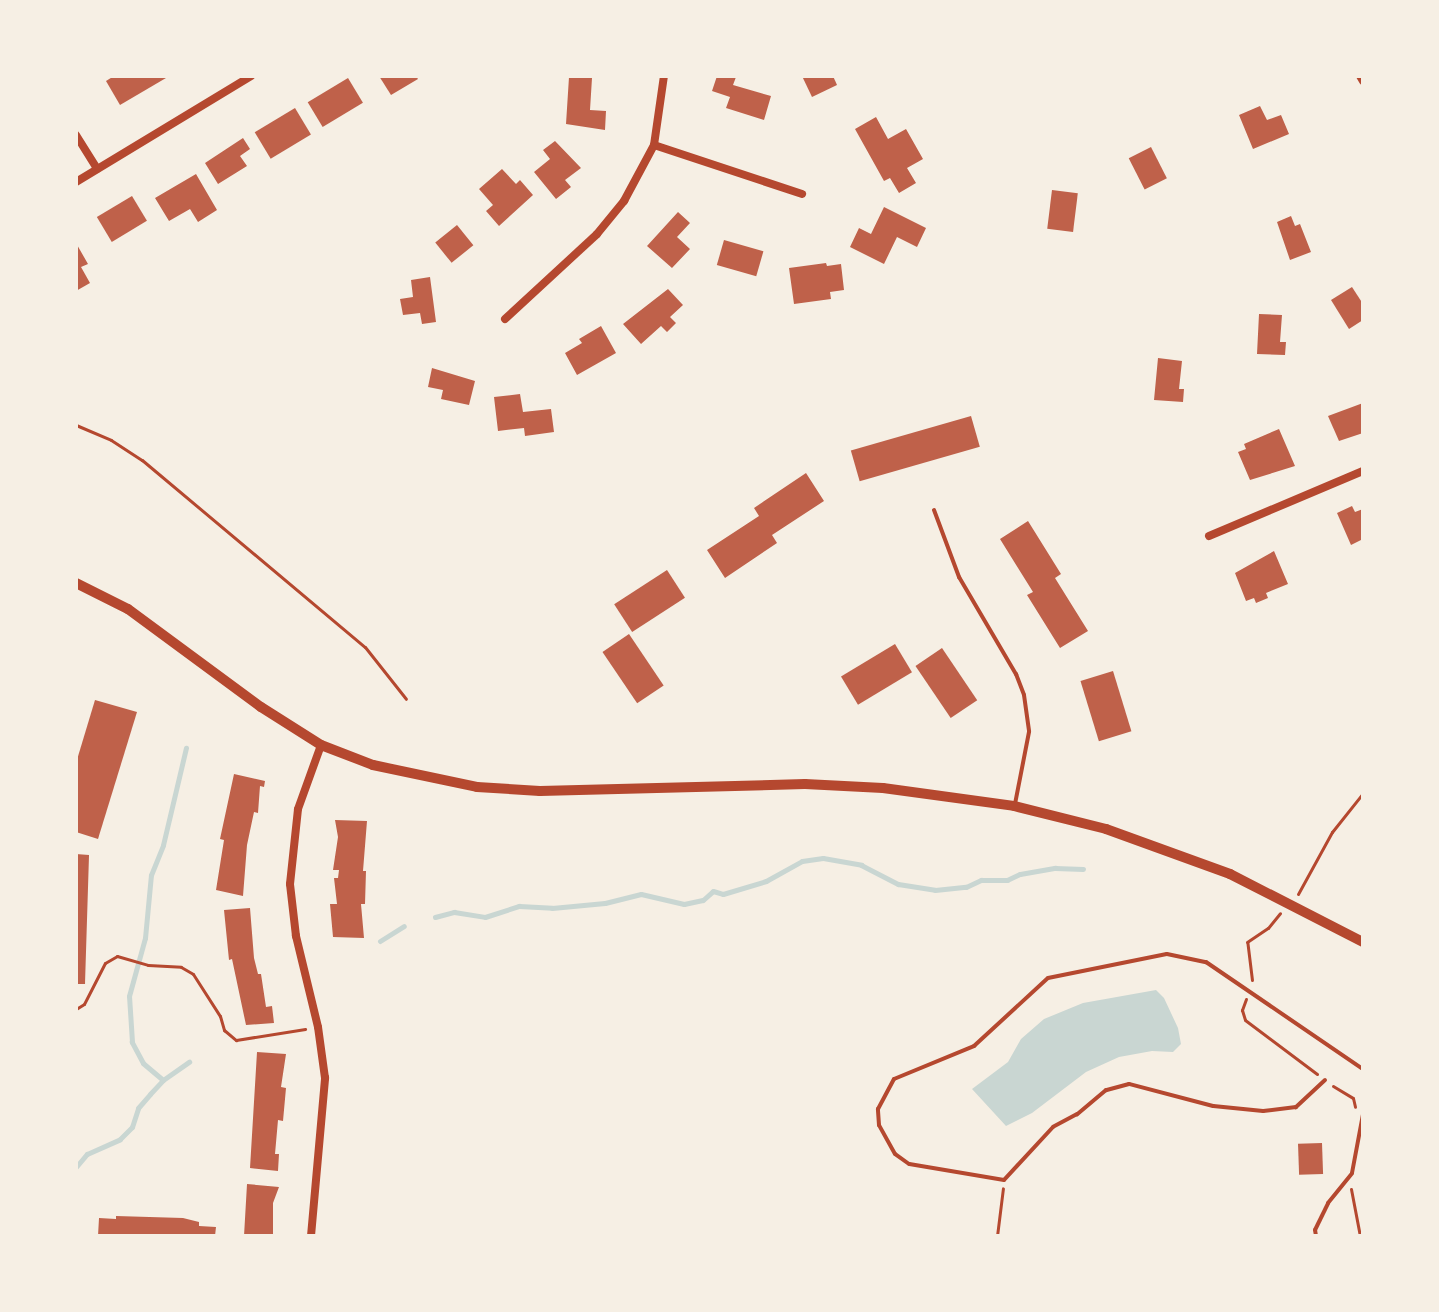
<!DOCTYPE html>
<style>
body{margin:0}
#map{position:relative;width:1439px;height:1312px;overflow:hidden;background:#f6efe4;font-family:"Source Serif 4",serif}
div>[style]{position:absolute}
.water>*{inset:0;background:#c9d6d2}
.stream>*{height:5px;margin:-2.5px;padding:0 2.5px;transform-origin:2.5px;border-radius:2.5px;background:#c9d6d2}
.building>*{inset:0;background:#bf614a;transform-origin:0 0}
.path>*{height:3px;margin:-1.5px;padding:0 1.5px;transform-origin:1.5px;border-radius:1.5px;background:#b5482f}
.service>*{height:4px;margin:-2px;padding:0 2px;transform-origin:2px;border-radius:2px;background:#b5482f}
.minor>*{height:8px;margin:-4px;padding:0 4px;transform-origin:4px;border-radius:4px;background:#b5482f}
.tertiary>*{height:10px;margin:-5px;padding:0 5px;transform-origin:5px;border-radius:5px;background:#b5482f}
span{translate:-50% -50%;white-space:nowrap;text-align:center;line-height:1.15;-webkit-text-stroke:7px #f6efe4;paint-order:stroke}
.frame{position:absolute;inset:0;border:78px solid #f6efe4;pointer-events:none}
</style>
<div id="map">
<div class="water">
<i style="clip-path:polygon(1156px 990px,1164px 998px,1178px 1028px,1181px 1044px,1173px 1052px,1152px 1051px,1119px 1057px,1086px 1072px,1032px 1113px,1006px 1126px,972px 1089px,1008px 1062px,1021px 1039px,1044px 1019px,1083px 1003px)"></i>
</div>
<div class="stream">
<i style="left:435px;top:917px;width:20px;rotate:-15deg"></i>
<i style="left:454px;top:912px;width:31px;rotate:9deg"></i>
<i style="left:485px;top:917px;width:36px;rotate:-18deg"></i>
<i style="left:519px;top:906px;width:33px;rotate:3deg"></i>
<i style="left:552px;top:908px;width:53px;rotate:-5.4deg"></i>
<i style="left:605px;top:903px;width:37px;rotate:-14deg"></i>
<i style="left:641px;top:894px;width:44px;rotate:13.1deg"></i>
<i style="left:684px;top:904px;width:19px;rotate:-12deg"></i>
<i style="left:703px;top:900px;width:13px;rotate:-42deg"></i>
<i style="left:713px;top:891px;width:10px;rotate:17deg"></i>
<i style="left:723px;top:894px;width:45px;rotate:-16.8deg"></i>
<i style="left:766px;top:881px;width:41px;rotate:-29.1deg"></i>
<i style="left:802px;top:861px;width:21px;rotate:-8deg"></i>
<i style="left:823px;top:858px;width:39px;rotate:10deg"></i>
<i style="left:861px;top:865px;width:42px;rotate:27.2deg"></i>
<i style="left:898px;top:884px;width:37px;rotate:9deg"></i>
<i style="left:935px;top:890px;width:31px;rotate:-6deg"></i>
<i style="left:966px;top:887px;width:17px;rotate:-25deg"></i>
<i style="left:981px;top:880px;width:26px"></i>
<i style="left:1007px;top:880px;width:14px;rotate:-25deg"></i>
<i style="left:1020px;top:874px;width:36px;rotate:-10deg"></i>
<i style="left:1055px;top:868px;width:28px;rotate:2deg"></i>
<i style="left:380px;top:941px;width:28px;rotate:-32deg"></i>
<i style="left:163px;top:1080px;width:26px;rotate:-140deg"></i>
<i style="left:143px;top:1063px;width:24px;rotate:-118deg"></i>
<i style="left:132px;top:1042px;width:46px;rotate:-93.7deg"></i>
<i style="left:129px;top:996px;width:60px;rotate:-74.6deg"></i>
<i style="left:145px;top:938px;width:63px;rotate:-84.6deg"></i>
<i style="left:151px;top:875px;width:32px;rotate:-68deg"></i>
<i style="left:163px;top:845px;width:100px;rotate:-76.7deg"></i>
<i style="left:76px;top:1167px;width:17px;rotate:-50deg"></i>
<i style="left:87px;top:1154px;width:36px;rotate:-24deg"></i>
<i style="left:120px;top:1139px;width:17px;rotate:-45deg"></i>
<i style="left:132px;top:1127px;width:20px;rotate:-72deg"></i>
<i style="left:138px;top:1108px;width:18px;rotate:-49deg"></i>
<i style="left:150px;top:1094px;width:19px;rotate:-47deg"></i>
<i style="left:163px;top:1080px;width:32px;rotate:-35deg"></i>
</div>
<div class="building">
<i style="clip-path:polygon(114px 76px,165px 76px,166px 78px,120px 105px,106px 81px)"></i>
<i style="clip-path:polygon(379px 76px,416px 76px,418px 79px,391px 95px)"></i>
<i style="clip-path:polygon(717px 76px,736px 77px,733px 85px,771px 96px,764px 120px,726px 108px,730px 97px,712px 91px)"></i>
<i style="clip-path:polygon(802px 76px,833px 76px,837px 85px,812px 97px)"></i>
<i style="clip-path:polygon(569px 77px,592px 78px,590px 110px,606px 111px,605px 130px,566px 124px)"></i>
<i style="left:348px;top:78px;width:29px;height:47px;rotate:59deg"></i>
<i style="clip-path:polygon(1260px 106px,1267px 120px,1281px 115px,1289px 134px,1253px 149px,1239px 115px)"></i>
<i style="left:295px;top:108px;width:31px;height:47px;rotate:59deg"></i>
<i style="clip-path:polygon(876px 117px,888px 139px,906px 129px,923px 159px,907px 168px,916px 183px,899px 193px,890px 178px,884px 181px,855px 129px)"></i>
<i style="clip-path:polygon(243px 138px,250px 149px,240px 156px,247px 166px,218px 184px,205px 163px)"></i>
<i style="clip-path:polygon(555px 141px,581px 168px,565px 180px,571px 187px,556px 199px,534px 172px,550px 159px,543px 150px)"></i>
<i style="left:1151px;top:147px;width:35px;height:25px;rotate:63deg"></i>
<i style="clip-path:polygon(502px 169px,516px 184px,520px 180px,533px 195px,499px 226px,486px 211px,493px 205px,479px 189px)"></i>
<i style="clip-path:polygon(196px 174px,217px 210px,198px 222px,190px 209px,169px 221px,155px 198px)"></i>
<i style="left:1052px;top:190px;width:26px;height:39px;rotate:7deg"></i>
<i style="left:132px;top:196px;width:29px;height:41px;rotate:59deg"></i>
<i style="clip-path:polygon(884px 207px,926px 228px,917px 247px,897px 237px,884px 264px,850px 247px,859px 228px,871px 234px)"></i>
<i style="clip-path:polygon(678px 212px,690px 223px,677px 237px,690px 249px,672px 268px,647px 246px)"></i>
<i style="clip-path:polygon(1291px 216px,1295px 226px,1300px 224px,1311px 252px,1290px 260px,1277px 222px)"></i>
<i style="left:457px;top:225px;width:26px;height:28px;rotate:51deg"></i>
<i style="left:724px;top:240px;width:41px;height:26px;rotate:16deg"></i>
<i style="clip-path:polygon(76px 243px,88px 264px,81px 267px,90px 283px,76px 291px)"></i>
<i style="clip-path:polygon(826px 263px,827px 266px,841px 264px,844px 290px,830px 292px,831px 299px,794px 304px,789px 268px)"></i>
<i style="clip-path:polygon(430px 277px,436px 322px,422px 324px,420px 313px,403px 315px,400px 299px,413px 297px,411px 280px)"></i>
<i style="clip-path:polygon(1352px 287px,1363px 304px,1363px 320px,1349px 329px,1331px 300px)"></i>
<i style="clip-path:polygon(668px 289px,683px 305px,670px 317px,676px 323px,667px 332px,661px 326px,641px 344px,623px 324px)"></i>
<i style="clip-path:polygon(1259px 314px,1282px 315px,1280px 342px,1286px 342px,1285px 355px,1257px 354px)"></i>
<i style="clip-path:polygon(601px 326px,616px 353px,577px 375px,565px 353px,582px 343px,579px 339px)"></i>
<i style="clip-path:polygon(1158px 358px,1182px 361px,1179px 389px,1184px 389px,1183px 402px,1154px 400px)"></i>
<i style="clip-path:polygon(432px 368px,475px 381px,469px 405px,441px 399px,443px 390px,428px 387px)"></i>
<i style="clip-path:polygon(520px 394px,523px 412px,551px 409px,554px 432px,525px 436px,524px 428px,498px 431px,494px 397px)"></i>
<i style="clip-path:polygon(1363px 403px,1363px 433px,1339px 441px,1328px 416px)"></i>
<i style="left:971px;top:416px;width:32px;height:125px;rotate:74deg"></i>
<i style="clip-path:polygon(1279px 429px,1295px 466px,1250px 480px,1238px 452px,1246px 449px,1244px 444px)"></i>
<i style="clip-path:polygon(806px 473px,824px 501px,772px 535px,777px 543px,725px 578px,707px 550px,759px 516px,754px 508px)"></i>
<i style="clip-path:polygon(1352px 506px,1355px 512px,1363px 509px,1363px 539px,1351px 545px,1337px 513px)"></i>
<i style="clip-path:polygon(1028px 521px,1061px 574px,1055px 578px,1088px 631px,1060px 648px,1027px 595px,1033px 592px,1000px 539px)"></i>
<i style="clip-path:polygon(1274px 551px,1288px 584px,1266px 593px,1268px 598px,1256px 603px,1254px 598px,1246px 601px,1235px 573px)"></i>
<i style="left:667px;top:570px;width:33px;height:63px;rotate:57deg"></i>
<i style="left:629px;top:634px;width:62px;height:32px;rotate:56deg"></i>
<i style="left:895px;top:644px;width:33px;height:63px;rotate:59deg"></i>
<i style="left:942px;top:648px;width:63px;height:32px;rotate:56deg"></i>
<i style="left:1113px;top:671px;width:63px;height:34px;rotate:73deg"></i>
<i style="clip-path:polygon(95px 700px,137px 712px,98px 839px,76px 832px,76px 763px)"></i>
<i style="clip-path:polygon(234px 774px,265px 781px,264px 787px,260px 786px,258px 813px,254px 812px,247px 845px,243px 896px,216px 890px,224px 840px,220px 839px)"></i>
<i style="clip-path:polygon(335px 820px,367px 821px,363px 871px,366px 871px,365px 904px,361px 904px,364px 938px,333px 937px,330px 904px,337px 904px,334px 878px,338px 878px,339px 870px,333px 870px,338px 837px)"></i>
<i style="clip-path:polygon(76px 854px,89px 855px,85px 984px,76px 984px)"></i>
<i style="clip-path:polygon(250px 908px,254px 958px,258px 974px,261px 974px,266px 1007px,272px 1006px,274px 1023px,246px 1025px,232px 959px,229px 960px,224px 910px)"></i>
<i style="clip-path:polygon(257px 1052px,286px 1054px,281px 1087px,286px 1088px,283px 1121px,278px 1120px,275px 1154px,279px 1154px,278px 1171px,250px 1168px)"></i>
<i style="left:1322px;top:1143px;width:31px;height:24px;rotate:88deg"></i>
<i style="clip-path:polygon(247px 1184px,279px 1187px,273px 1203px,273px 1236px,244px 1236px)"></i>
<i style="clip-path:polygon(116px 1216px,183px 1218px,199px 1222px,199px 1226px,216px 1227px,215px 1236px,98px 1236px,99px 1218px,116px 1219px)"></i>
</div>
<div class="path">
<i style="left:76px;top:425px;width:38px;rotate:23deg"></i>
<i style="left:111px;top:440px;width:37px;rotate:33deg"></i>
<i style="left:142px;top:460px;width:291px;rotate:40deg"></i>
<i style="left:365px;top:647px;width:66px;rotate:51.7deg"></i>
<i style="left:1298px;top:894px;width:71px;rotate:-61.3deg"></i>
<i style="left:1332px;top:832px;width:50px;rotate:-51.5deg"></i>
<i style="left:1252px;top:980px;width:38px;rotate:-97deg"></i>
<i style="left:1247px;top:942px;width:25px;rotate:-34deg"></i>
<i style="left:1268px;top:928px;width:19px;rotate:-51deg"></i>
<i style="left:1246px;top:999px;width:12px;rotate:110deg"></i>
<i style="left:1242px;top:1010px;width:10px;rotate:73deg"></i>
<i style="left:1245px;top:1020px;width:90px;rotate:36.9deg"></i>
<i style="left:76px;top:1009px;width:9px;rotate:-32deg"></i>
<i style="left:84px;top:1004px;width:46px;rotate:-62.9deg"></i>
<i style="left:105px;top:963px;width:14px;rotate:-30deg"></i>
<i style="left:117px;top:956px;width:32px;rotate:16deg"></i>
<i style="left:148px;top:965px;width:33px;rotate:3deg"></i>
<i style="left:181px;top:967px;width:14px;rotate:30deg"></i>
<i style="left:193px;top:974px;width:50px;rotate:57.3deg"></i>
<i style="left:220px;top:1016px;width:15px;rotate:74deg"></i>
<i style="left:224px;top:1030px;width:16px;rotate:40deg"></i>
<i style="left:236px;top:1040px;width:70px;rotate:-9.1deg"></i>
<i style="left:1333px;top:1086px;width:23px;rotate:31deg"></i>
<i style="left:1353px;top:1098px;width:9px;rotate:77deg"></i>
<i style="left:1351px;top:1189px;width:48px;rotate:79.2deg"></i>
<i style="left:997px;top:1236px;width:48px;rotate:-82.9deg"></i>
</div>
<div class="service">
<i style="left:934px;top:510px;width:72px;rotate:69.5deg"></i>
<i style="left:959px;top:577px;width:113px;rotate:59.6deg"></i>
<i style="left:1016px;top:674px;width:22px;rotate:69deg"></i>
<i style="left:1024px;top:695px;width:37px;rotate:82deg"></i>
<i style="left:1029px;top:732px;width:73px;rotate:101deg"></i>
<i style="left:1325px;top:1080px;width:40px;rotate:137deg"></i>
<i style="left:1296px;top:1107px;width:33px;rotate:173deg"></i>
<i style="left:1263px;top:1111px;width:50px;rotate:-174.3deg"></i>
<i style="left:1213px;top:1106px;width:87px;rotate:-165.3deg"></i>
<i style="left:1129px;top:1084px;width:24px;rotate:165deg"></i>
<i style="left:1106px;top:1090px;width:38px;rotate:140deg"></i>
<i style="left:1077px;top:1114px;width:27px;rotate:152deg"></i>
<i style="left:1053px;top:1127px;width:72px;rotate:132.8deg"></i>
<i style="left:1004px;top:1180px;width:96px;rotate:-170.4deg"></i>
<i style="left:909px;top:1164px;width:17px;rotate:-144deg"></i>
<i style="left:895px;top:1154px;width:33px;rotate:-119deg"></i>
<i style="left:879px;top:1125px;width:16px;rotate:-94deg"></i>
<i style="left:878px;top:1109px;width:34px;rotate:-62deg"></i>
<i style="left:894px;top:1079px;width:87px;rotate:-22.4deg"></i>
<i style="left:974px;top:1046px;width:100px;rotate:-42.6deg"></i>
<i style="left:1048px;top:978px;width:121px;rotate:-11.4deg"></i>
<i style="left:1167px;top:954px;width:40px;rotate:12deg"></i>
<i style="left:1206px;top:962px;width:190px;rotate:34.3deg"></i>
<i style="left:1316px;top:1236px;width:6px;rotate:-99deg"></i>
<i style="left:1315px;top:1230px;width:30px;rotate:-64deg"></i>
<i style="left:1328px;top:1203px;width:38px;rotate:-51deg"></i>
<i style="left:1352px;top:1173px;width:60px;rotate:-79.4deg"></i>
</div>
<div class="minor">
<i style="left:1360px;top:76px;width:6px;rotate:59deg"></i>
<i style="left:76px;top:135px;width:40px;rotate:58deg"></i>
<i style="left:654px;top:145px;width:156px;rotate:18.3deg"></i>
<i style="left:76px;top:182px;width:205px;rotate:-31.2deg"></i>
<i style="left:505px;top:319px;width:125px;rotate:-42.7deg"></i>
<i style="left:597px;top:234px;width:43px;rotate:-50.7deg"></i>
<i style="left:624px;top:201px;width:64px;rotate:-61.8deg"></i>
<i style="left:654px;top:145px;width:70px;rotate:-81.8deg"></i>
<i style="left:1209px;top:536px;width:167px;rotate:-22.9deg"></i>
<i style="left:311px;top:1236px;width:159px;rotate:-84.9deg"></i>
<i style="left:325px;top:1078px;width:51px;rotate:-97.8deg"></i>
<i style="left:318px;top:1027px;width:94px;rotate:-103.6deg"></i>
<i style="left:296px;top:936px;width:52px;rotate:-96.6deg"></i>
<i style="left:290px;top:884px;width:75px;rotate:-83.9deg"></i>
<i style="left:298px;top:809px;width:68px;rotate:-70.2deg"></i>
</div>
<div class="tertiary">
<i style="left:76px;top:583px;width:58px;rotate:26.6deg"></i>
<i style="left:128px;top:609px;width:165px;rotate:36.4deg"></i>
<i style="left:261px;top:707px;width:71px;rotate:32.3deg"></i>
<i style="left:321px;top:745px;width:56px;rotate:21deg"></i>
<i style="left:373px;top:765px;width:106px;rotate:11.9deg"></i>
<i style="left:477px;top:787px;width:63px;rotate:3.6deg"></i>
<i style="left:540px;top:791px;width:265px;rotate:-1.5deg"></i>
<i style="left:805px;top:784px;width:78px;rotate:2.9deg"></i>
<i style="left:883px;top:788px;width:132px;rotate:7.8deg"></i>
<i style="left:1014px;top:806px;width:95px;rotate:14deg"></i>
<i style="left:1106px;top:829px;width:132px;rotate:19.9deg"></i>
<i style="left:1230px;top:874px;width:149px;rotate:27.1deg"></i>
</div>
<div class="frame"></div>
</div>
